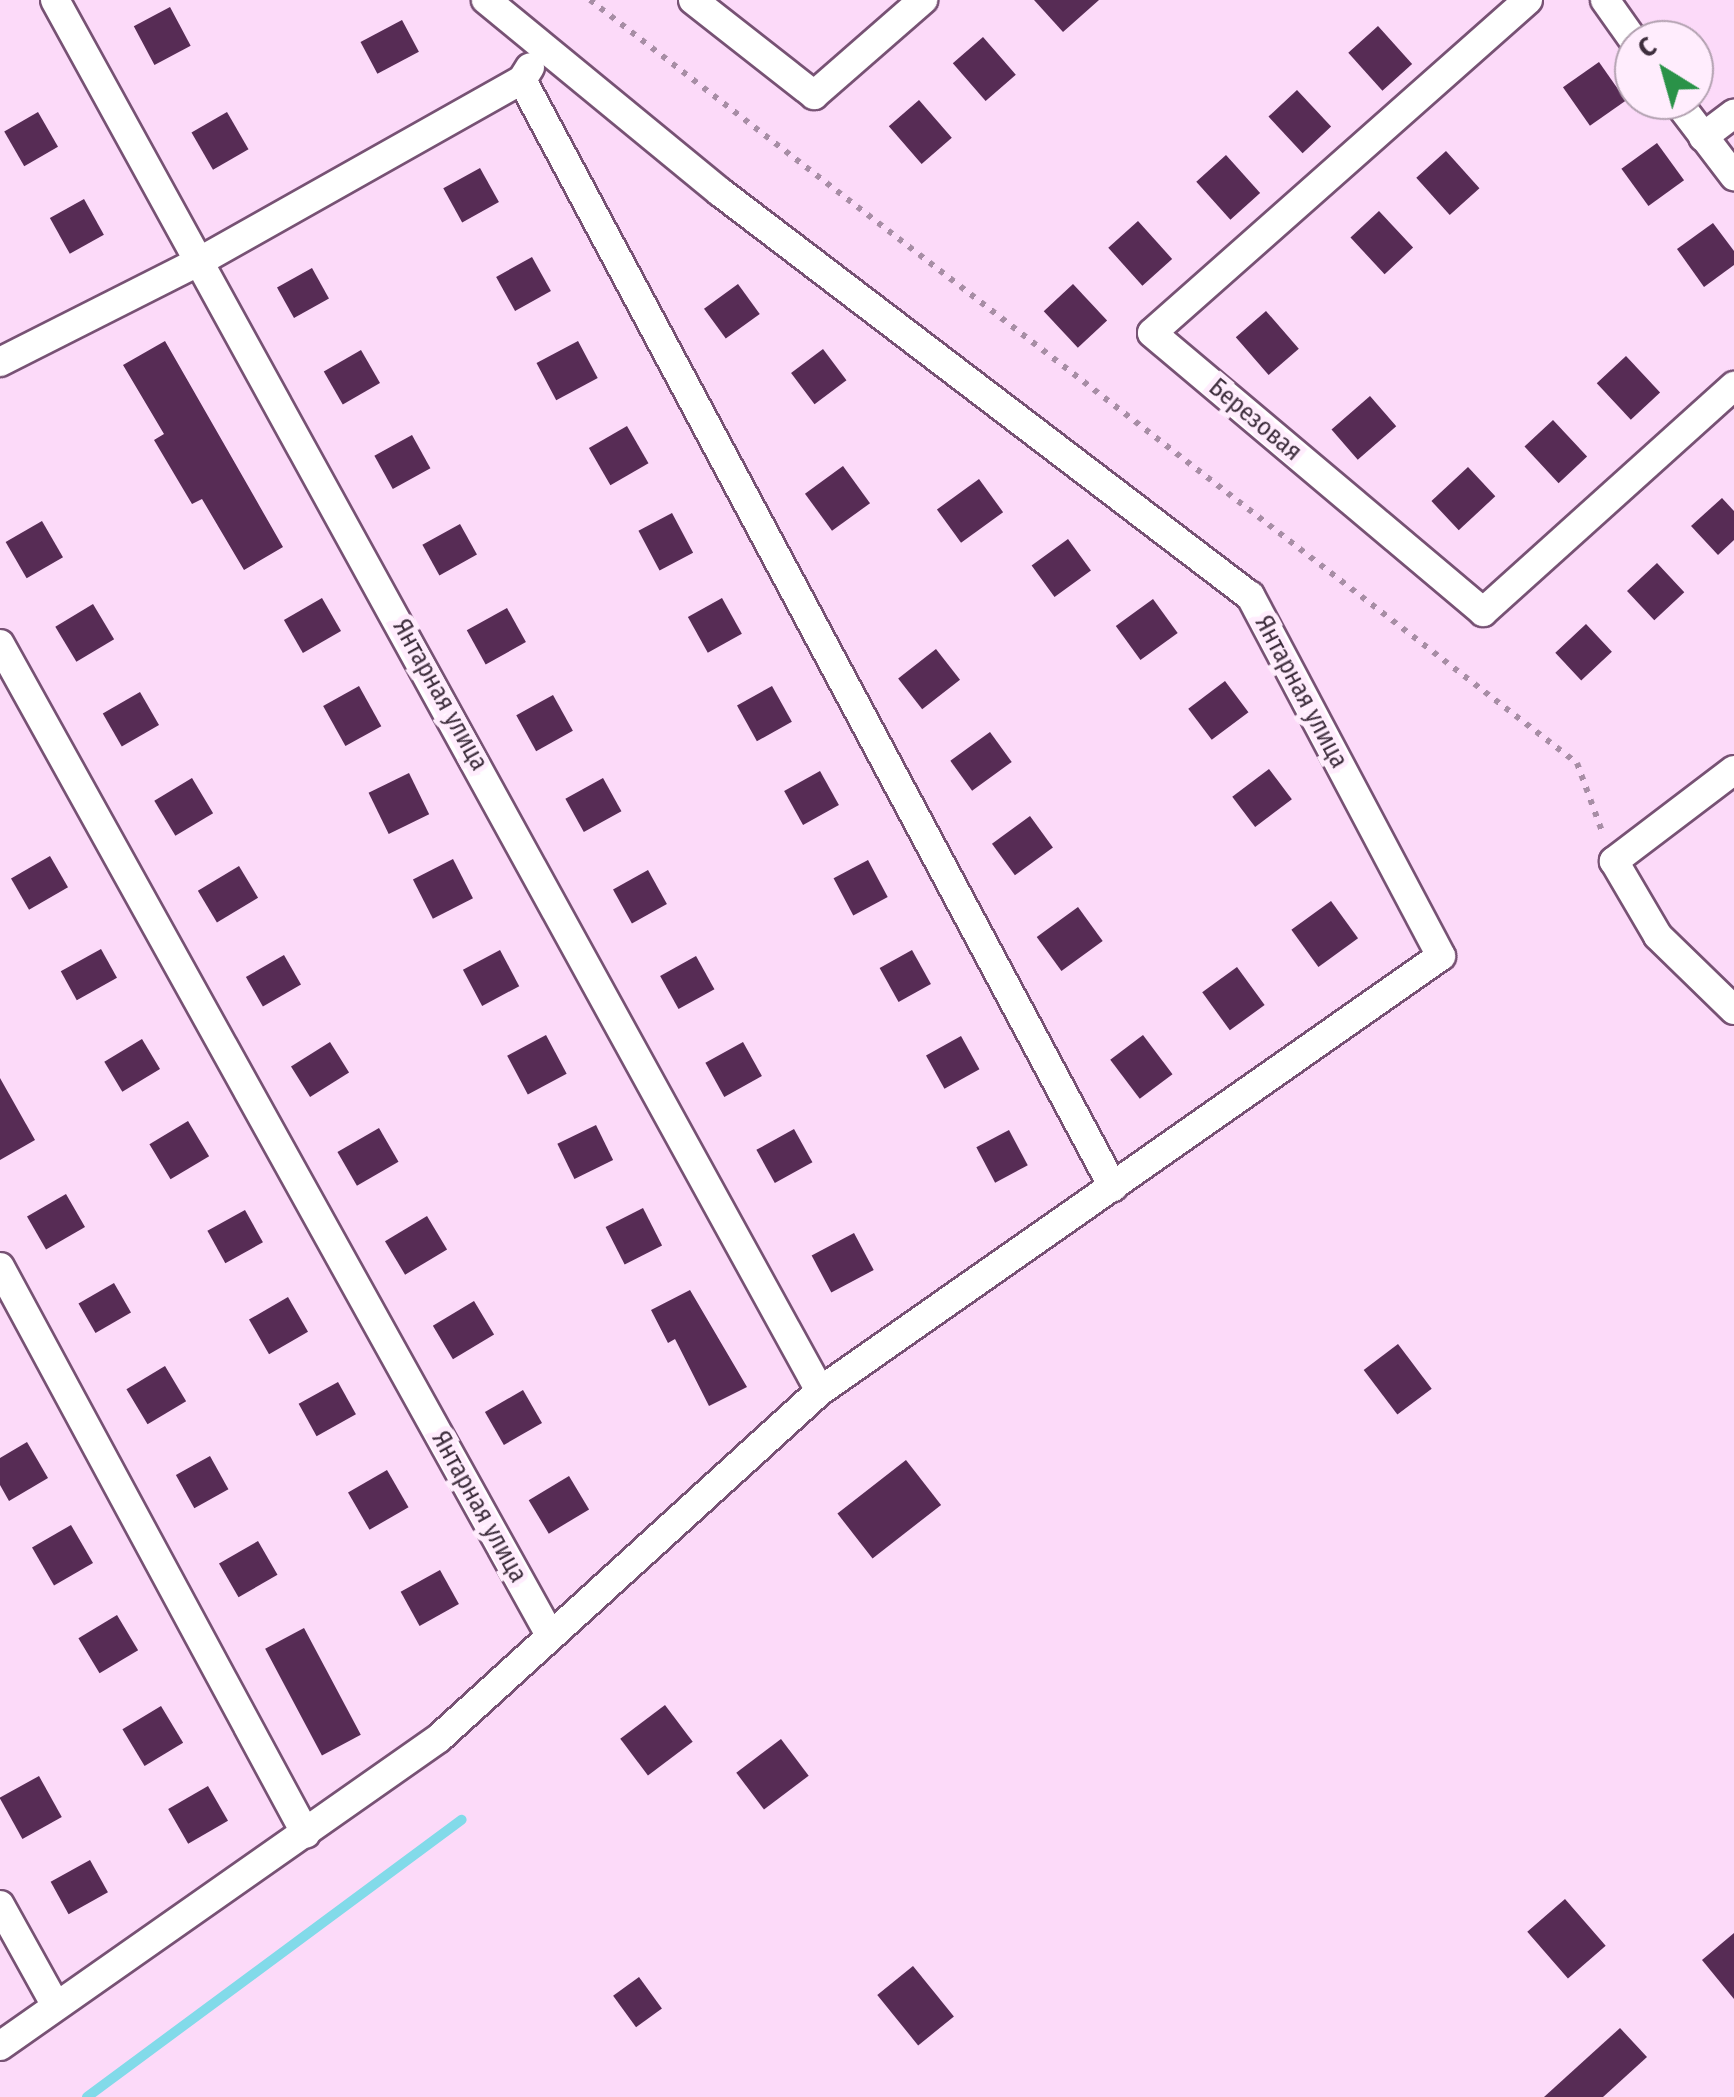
<!DOCTYPE html>
<meta charset="utf-8">
<style>
body{margin:0}
#map{position:relative;width:1734px;height:2097px;overflow:hidden;background:#fcdaf9;font-family:"Fira Sans Condensed",sans-serif}
div>[style]{position:absolute}
.stream>*{height:10px;margin:-5px;padding:0 5px;transform-origin:5px;border-radius:5px;background:#82dae9}
.building>*{inset:0;background:#572c55;transform-origin:0 0}
.path>*{height:6px;margin-top:-3px;transform-origin:0;background:repeating-linear-gradient(90deg,#a78da5 0 5px,transparent 0 13px)}
.roads{filter:drop-shadow(2px 0 #775274) drop-shadow(-2px 0 #775274) drop-shadow(0 2px #775274) drop-shadow(0 -2px #775274)}
.street>*{height:28px;margin:-14px;padding:0 14px;transform-origin:14px;border-radius:14px;background:#fff}
span{translate:-50% -50%;white-space:nowrap;text-align:center;line-height:1.15;-webkit-text-stroke:10px #ffedfd;paint-order:stroke}
.street-label{font-size:25px;color:#3e2e3d}
.north{position:absolute;left:1614px;top:20px;width:100px;height:100px;box-sizing:border-box;background:#ffedfd;border:2px solid #b2a1b0;border-radius:50%;rotate:323deg;font-size:28px;font-weight:700;line-height:40px;text-align:center;color:#3e2e3d}
.north::after{content:'';display:block;margin:auto;width:35px;height:45px;background:#2a9248;clip-path:polygon(50% 0,100% 100%,50% 72%,0 100%)}
</style>
<div id="map">
<div class="stream">
<i style="left:87px;top:2097px;width:466px;rotate:-36.5deg"></i>
</div>
<div class="building">
<i style="clip-path:polygon(1034px 0,1099px 0,1063px 32px)"></i>
<i style="left:170px;top:7px;width:44px;height:41px;rotate:62deg"></i>
<i style="left:402px;top:20px;width:36px;height:47px;rotate:62deg"></i>
<i style="left:1378px;top:26px;width:51px;height:40px;rotate:48deg"></i>
<i style="left:983px;top:37px;width:50px;height:40px;rotate:49deg"></i>
<i style="left:1599px;top:62px;width:47px;height:44px;rotate:55deg"></i>
<i style="left:1297px;top:90px;width:50px;height:39px;rotate:47deg"></i>
<i style="left:919px;top:100px;width:50px;height:40px;rotate:49deg"></i>
<i style="left:38px;top:112px;width:40px;height:39px;rotate:60deg"></i>
<i style="left:227px;top:112px;width:43px;height:41px;rotate:60deg"></i>
<i style="left:1657px;top:143px;width:46px;height:44px;rotate:54deg"></i>
<i style="left:1446px;top:151px;width:50px;height:40px;rotate:48deg"></i>
<i style="left:1226px;top:155px;width:51px;height:40px;rotate:48deg"></i>
<i style="left:480px;top:168px;width:39px;height:42px;rotate:61deg"></i>
<i style="left:84px;top:199px;width:41px;height:39px;rotate:61deg"></i>
<i style="left:1379px;top:211px;width:50px;height:39px;rotate:47deg"></i>
<i style="left:1138px;top:221px;width:51px;height:40px;rotate:48deg"></i>
<i style="clip-path:polygon(1713px 223px,1734px 251px,1734px 265px,1704px 287px,1677px 249px)"></i>
<i style="left:532px;top:257px;width:39px;height:41px;rotate:61deg"></i>
<i style="left:312px;top:268px;width:35px;height:40px;rotate:61deg"></i>
<i style="left:738px;top:284px;width:37px;height:42px;rotate:54deg"></i>
<i style="left:1073px;top:284px;width:50px;height:40px;rotate:47deg"></i>
<i style="left:1266px;top:311px;width:50px;height:40px;rotate:49deg"></i>
<i style="clip-path:polygon(165px 341px,283px 547px,244px 570px,202px 499px,192px 504px,154px 440px,164px 434px,123px 365px)"></i>
<i style="left:578px;top:341px;width:42px;height:47px;rotate:62deg"></i>
<i style="left:823px;top:349px;width:39px;height:40px;rotate:53deg"></i>
<i style="left:361px;top:350px;width:38px;height:43px;rotate:60deg"></i>
<i style="left:1626px;top:356px;width:50px;height:40px;rotate:47deg"></i>
<i style="left:1370px;top:396px;width:40px;height:51px;rotate:49deg"></i>
<i style="left:1553px;top:420px;width:50px;height:39px;rotate:47deg"></i>
<i style="left:627px;top:426px;width:43px;height:44px;rotate:60deg"></i>
<i style="left:412px;top:435px;width:38px;height:43px;rotate:61deg"></i>
<i style="left:843px;top:466px;width:46px;height:47px;rotate:54deg"></i>
<i style="left:1468px;top:467px;width:40px;height:50px;rotate:47deg"></i>
<i style="left:979px;top:479px;width:41px;height:52px;rotate:54deg"></i>
<i style="clip-path:polygon(1722px 498px,1734px 511px,1734px 540px,1718px 555px,1691px 526px)"></i>
<i style="left:672px;top:513px;width:45px;height:38px;rotate:62deg"></i>
<i style="left:42px;top:521px;width:42px;height:42px;rotate:60deg"></i>
<i style="left:460px;top:524px;width:35px;height:43px;rotate:61deg"></i>
<i style="left:1068px;top:539px;width:39px;height:45px;rotate:54deg"></i>
<i style="left:1657px;top:563px;width:40px;height:41px;rotate:47deg"></i>
<i style="left:322px;top:598px;width:38px;height:44px;rotate:60deg"></i>
<i style="left:722px;top:598px;width:41px;height:39px;rotate:61deg"></i>
<i style="left:1153px;top:599px;width:42px;height:46px;rotate:54deg"></i>
<i style="left:93px;top:604px;width:41px;height:44px;rotate:59deg"></i>
<i style="left:507px;top:608px;width:39px;height:46px;rotate:61deg"></i>
<i style="left:1586px;top:624px;width:38px;height:42px;rotate:47deg"></i>
<i style="left:936px;top:649px;width:39px;height:48px;rotate:52deg"></i>
<i style="left:1225px;top:681px;width:39px;height:46px;rotate:53deg"></i>
<i style="left:359px;top:686px;width:46px;height:41px;rotate:61deg"></i>
<i style="left:772px;top:686px;width:41px;height:40px;rotate:61deg"></i>
<i style="left:140px;top:692px;width:38px;height:43px;rotate:60deg"></i>
<i style="left:553px;top:695px;width:41px;height:42px;rotate:61deg"></i>
<i style="left:990px;top:732px;width:37px;height:49px;rotate:54deg"></i>
<i style="left:1269px;top:769px;width:38px;height:46px;rotate:53deg"></i>
<i style="left:820px;top:771px;width:39px;height:41px;rotate:61deg"></i>
<i style="left:409px;top:773px;width:46px;height:45px;rotate:64deg"></i>
<i style="left:192px;top:778px;width:41px;height:44px;rotate:59deg"></i>
<i style="left:603px;top:778px;width:38px;height:43px;rotate:61deg"></i>
<i style="left:1030px;top:816px;width:39px;height:47px;rotate:54deg"></i>
<i style="left:50px;top:856px;width:36px;height:45px;rotate:60deg"></i>
<i style="left:453px;top:859px;width:44px;height:45px;rotate:63deg"></i>
<i style="left:868px;top:860px;width:42px;height:39px;rotate:62deg"></i>
<i style="left:239px;top:866px;width:37px;height:48px;rotate:59deg"></i>
<i style="left:648px;top:870px;width:39px;height:40px;rotate:61deg"></i>
<i style="left:1331px;top:901px;width:46px;height:49px;rotate:54deg"></i>
<i style="left:1078px;top:907px;width:42px;height:51px;rotate:54deg"></i>
<i style="left:101px;top:949px;width:33px;height:46px;rotate:61deg"></i>
<i style="left:500px;top:950px;width:41px;height:42px;rotate:62deg"></i>
<i style="left:912px;top:950px;width:39px;height:37px;rotate:61deg"></i>
<i style="left:284px;top:955px;width:34px;height:44px;rotate:60deg"></i>
<i style="left:696px;top:956px;width:38px;height:41px;rotate:61deg"></i>
<i style="left:1237px;top:967px;width:47px;height:43px;rotate:54deg"></i>
<i style="left:546px;top:1035px;width:44px;height:44px;rotate:62deg"></i>
<i style="left:1143px;top:1035px;width:49px;height:41px;rotate:53deg"></i>
<i style="left:961px;top:1036px;width:38px;height:40px;rotate:61deg"></i>
<i style="left:142px;top:1039px;width:35px;height:44px;rotate:59deg"></i>
<i style="left:330px;top:1042px;width:36px;height:46px;rotate:58deg"></i>
<i style="left:743px;top:1042px;width:39px;height:43px;rotate:61deg"></i>
<i style="clip-path:polygon(0 1078px,35px 1140px,0 1160px)"></i>
<i style="left:188px;top:1121px;width:41px;height:45px;rotate:59deg"></i>
<i style="left:596px;top:1125px;width:39px;height:43px;rotate:64deg"></i>
<i style="left:379px;top:1128px;width:39px;height:48px;rotate:60deg"></i>
<i style="left:794px;top:1129px;width:38px;height:43px;rotate:61deg"></i>
<i style="left:1009px;top:1130px;width:40px;height:37px;rotate:62deg"></i>
<i style="left:66px;top:1194px;width:38px;height:45px;rotate:60deg"></i>
<i style="left:643px;top:1208px;width:42px;height:42px;rotate:63deg"></i>
<i style="left:245px;top:1210px;width:37px;height:43px;rotate:61deg"></i>
<i style="left:427px;top:1216px;width:39px;height:49px;rotate:59deg"></i>
<i style="left:854px;top:1233px;width:42px;height:48px;rotate:62deg"></i>
<i style="left:114px;top:1283px;width:34px;height:41px;rotate:60deg"></i>
<i style="clip-path:polygon(690px 1290px,747px 1387px,709px 1406px,675px 1339px,668px 1343px,651px 1310px)"></i>
<i style="left:288px;top:1297px;width:40px;height:45px;rotate:60deg"></i>
<i style="left:474px;top:1301px;width:39px;height:48px;rotate:59deg"></i>
<i style="left:1398px;top:1344px;width:56px;height:43px;rotate:53deg"></i>
<i style="left:165px;top:1366px;width:41px;height:45px;rotate:59deg"></i>
<i style="left:338px;top:1382px;width:37px;height:45px;rotate:61deg"></i>
<i style="left:523px;top:1390px;width:38px;height:44px;rotate:60deg"></i>
<i style="clip-path:polygon(27px 1442px,48px 1478px,9px 1501px,0 1485px,0 1458px)"></i>
<i style="left:210px;top:1456px;width:38px;height:39px;rotate:61deg"></i>
<i style="left:906px;top:1460px;width:57px;height:87px;rotate:52deg"></i>
<i style="left:387px;top:1470px;width:43px;height:45px;rotate:60deg"></i>
<i style="left:569px;top:1476px;width:39px;height:47px;rotate:59deg"></i>
<i style="left:71px;top:1525px;width:44px;height:45px;rotate:60deg"></i>
<i style="left:258px;top:1541px;width:39px;height:45px;rotate:60deg"></i>
<i style="left:440px;top:1570px;width:39px;height:45px;rotate:61deg"></i>
<i style="left:117px;top:1615px;width:41px;height:45px;rotate:59deg"></i>
<i style="left:304px;top:1628px;width:121px;height:44px;rotate:62deg"></i>
<i style="left:665px;top:1705px;width:46px;height:56px;rotate:53deg"></i>
<i style="left:161px;top:1706px;width:43px;height:45px;rotate:59deg"></i>
<i style="left:781px;top:1739px;width:46px;height:56px;rotate:53deg"></i>
<i style="left:39px;top:1776px;width:47px;height:45px;rotate:61deg"></i>
<i style="left:208px;top:1786px;width:40px;height:46px;rotate:60deg"></i>
<i style="left:90px;top:1860px;width:37px;height:45px;rotate:61deg"></i>
<i style="left:1565px;top:1899px;width:62px;height:50px;rotate:49deg"></i>
<i style="clip-path:polygon(1734px 1933px,1734px 1999px,1702px 1960px)"></i>
<i style="left:913px;top:1966px;width:65px;height:46px;rotate:51deg"></i>
<i style="left:639px;top:1977px;width:39px;height:32px;rotate:54deg"></i>
<i style="clip-path:polygon(1620px 2028px,1647px 2057px,1603px 2097px,1544px 2097px)"></i>
</div>
<div class="path">
<i style="left:590px;top:0;width:1248px;rotate:37.71deg"></i>
<i style="left:1577px;top:763px;width:76px;rotate:69.9deg"></i>
</div>
<div class="roads">
<div class="street">
<i style="left:55px;top:0;width:1587px;rotate:61.19deg"></i>
<i style="left:693px;top:0;width:154px;rotate:38.1deg"></i>
<i style="left:814px;top:95px;width:145px;rotate:-41.1deg"></i>
<i style="left:1528px;top:0;width:502px;rotate:138.47deg"></i>
<i style="left:1152px;top:333px;width:433px;rotate:40.1deg"></i>
<i style="left:1483px;top:612px;width:338px;rotate:-42deg"></i>
<i style="left:1605px;top:0;width:50px;rotate:54.7deg"></i>
<i style="left:522px;top:80px;width:1255px;rotate:61.9deg"></i>
<i style="left:1676px;top:100px;width:96px;rotate:52.7deg"></i>
<i style="left:1703px;top:137px;width:39px;rotate:-37deg"></i>
<i style="left:0;top:362px;width:226px;rotate:-26.8deg"></i>
<i style="left:202px;top:260px;width:367px;rotate:-29.4deg"></i>
<i style="left:522px;top:80px;width:15px;rotate:-58deg"></i>
<i style="left:0;top:644px;width:1133px;rotate:60.97deg"></i>
<i style="left:1734px;top:770px;width:151px;rotate:142.8deg"></i>
<i style="left:1614px;top:861px;width:87px;rotate:59.6deg"></i>
<i style="left:1658px;top:936px;width:106px;rotate:44.2deg"></i>
<i style="left:0;top:1267px;width:644px;rotate:61.65deg"></i>
<i style="left:0;top:1905px;width:115px;rotate:61deg"></i>
<i style="left:0;top:2046px;width:536px;rotate:-35.05deg"></i>
<i style="left:439px;top:1738px;width:515px;rotate:-42.33deg"></i>
<i style="left:820px;top:1391px;width:758px;rotate:-35.01deg"></i>
<i style="left:1441px;top:956px;width:408px;rotate:-117.9deg"></i>
<i style="left:1250px;top:596px;width:666px;rotate:-142.68deg"></i>
<i style="left:720px;top:192px;width:303px;rotate:-140.6deg"></i>
</div>
</div>
<div class="street-label">
<span style="left:1255px;top:420px;rotate:40deg">Березовая</span>
<span style="left:1301px;top:692px;rotate:62deg">Янтарная улица</span>
<span style="left:440px;top:695px;rotate:61deg">Янтарная улица</span>
<span style="left:479px;top:1507px;rotate:61deg">Янтарная улица</span>
</div>
<div class="north">С</div>
</div>
